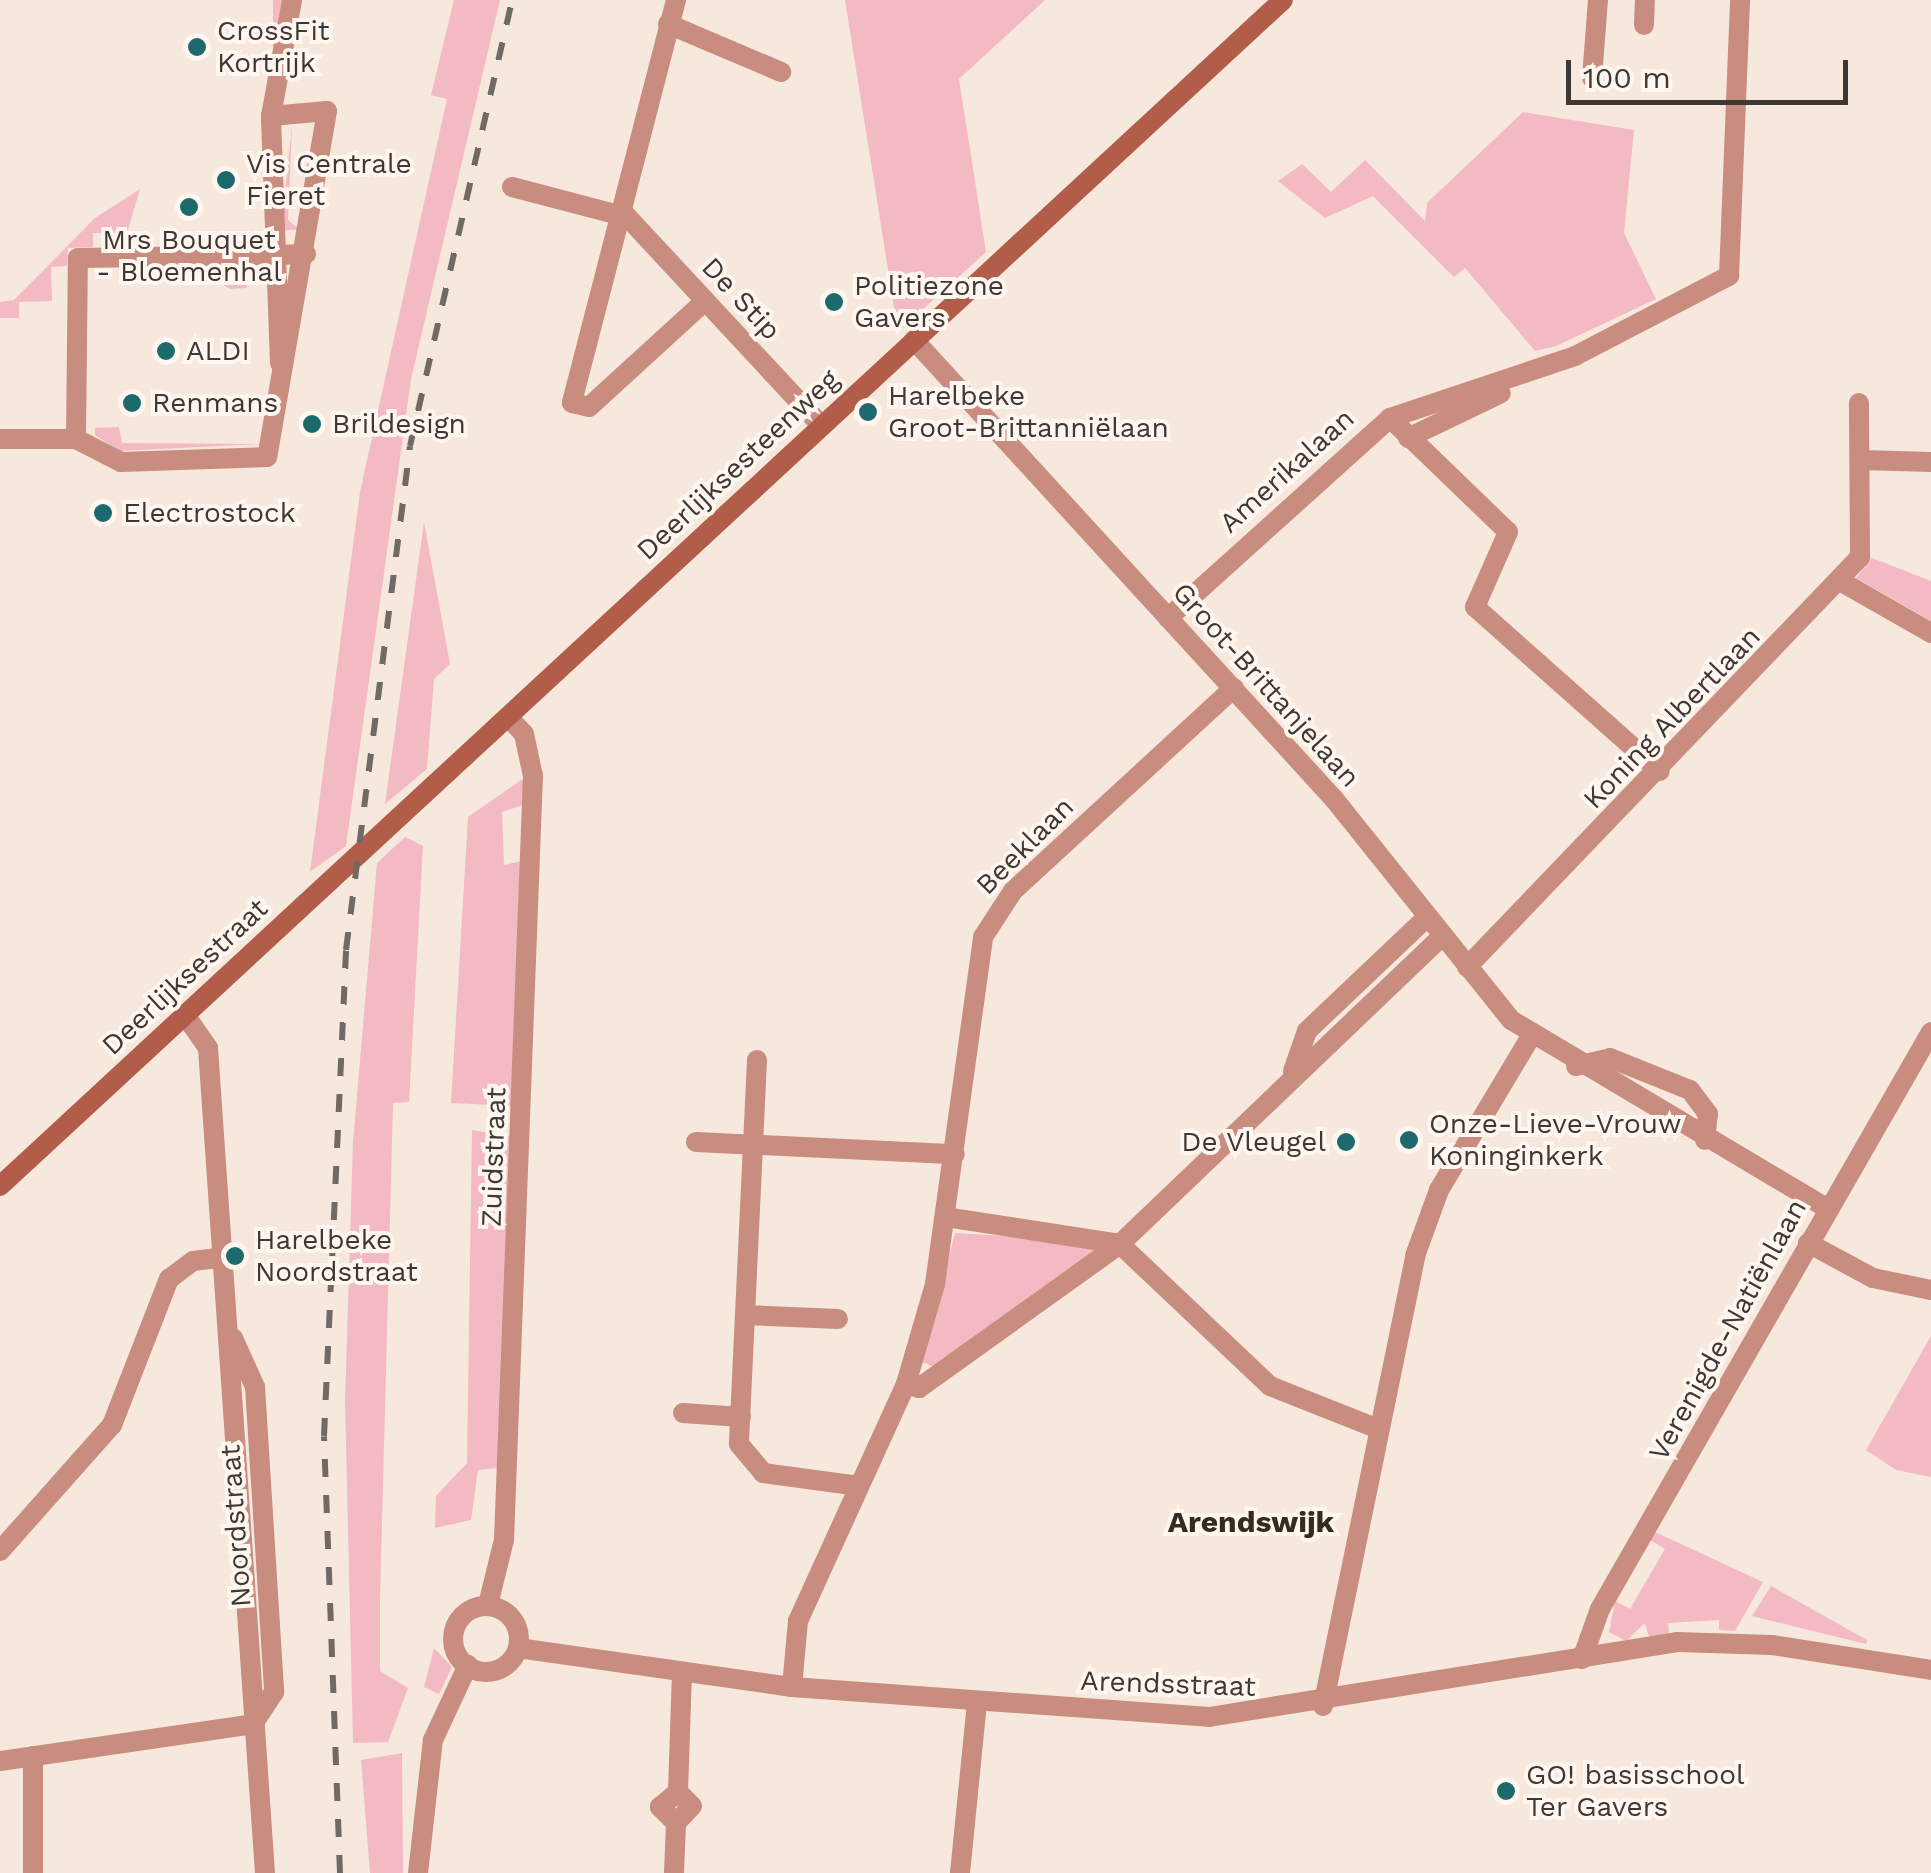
<!DOCTYPE html>
<meta charset="utf-8">
<style>
body{margin:0}
#map{position:relative;width:1931px;height:1873px;overflow:hidden;background:#f6e8dd;font-family:"Work Sans",sans-serif}
div>[style]{position:absolute}
.green>*{inset:0;background:#f3bac4;transform-origin:0 0}
.minor>*{height:20px;margin:-10px;padding:0 10px;transform-origin:10px;border-radius:10px;background:#c88d7e}
.minor>.ring{margin:-10px;padding:0;box-sizing:content-box;background:none;border:20px solid #c88d7e;border-radius:50%}
.secondary>*{height:20px;margin:-10px;padding:0 10px;transform-origin:10px;border-radius:10px;background:#b15d49}
.rail>*{height:6px;margin-top:-3px;transform-origin:0;background:repeating-linear-gradient(90deg,#716a64 0 18px,transparent 0 36px)}
.dots>*{width:28px;height:28px;translate:-50% -50%;box-sizing:border-box;border:5px solid #fff6f0;border-radius:50%}
span{translate:-50% -50%;white-space:nowrap;text-align:center;line-height:1.15;-webkit-text-stroke:8px #fff6f0;paint-order:stroke}
.poi-label{font-size:28px;color:#3d3834}
.left{translate:0 -50%;text-align:left}
.right{translate:-100% -50%;text-align:right}
.street-label{font-size:28px;color:#3d3834}
.neighbourhood-label{font-size:30px;color:#352b22;font-weight:700}
.scale{position:absolute;left:1566px;top:60px;width:282px;height:45px;box-sizing:border-box;border:5px solid #3d3834;border-top:0;padding-left:12px;font-size:30px;line-height:35px;white-space:nowrap;color:#3d3834;-webkit-text-stroke:8px #fff6f0;paint-order:stroke}
</style>
<div id="map">
<div class="green">
<i style="left:273px;top:0;width:11px;height:98px"></i>
<i style="clip-path:polygon(454px 0,500px 0,411px 379px,346px 846px,310px 872px,360px 492px,447px 99px,431px 95px)"></i>
<i style="clip-path:polygon(845px 0,1045px 0,959px 79px,986px 252px,898px 332px)"></i>
<i style="clip-path:polygon(1523px 112px,1634px 130px,1624px 233px,1656px 299px,1556px 346px,1535px 351px,1465px 268px,1454px 277px,1373px 196px,1325px 218px,1278px 181px,1302px 164px,1331px 192px,1365px 160px,1425px 221px,1427px 203px)"></i>
<i style="clip-path:polygon(292px 125px,288px 220px,299px 229px,281px 231px)"></i>
<i style="clip-path:polygon(140px 189px,127px 233px,93px 233px,93px 247px,68px 248px,67px 266px,51px 267px,52px 301px,19px 302px,19px 318px,0 318px,0 302px,14px 300px,95px 218px)"></i>
<i style="clip-path:polygon(253px 274px,246px 288px,231px 289px,211px 279px,121px 276px)"></i>
<i style="clip-path:polygon(119px 427px,122px 443px,262px 444px,119px 451px,95px 435px,95px 428px)"></i>
<i style="clip-path:polygon(424px 522px,450px 664px,434px 679px,427px 769px,385px 804px)"></i>
<i style="clip-path:polygon(1872px 558px,1931px 581px,1931px 621px,1856px 578px)"></i>
<i style="clip-path:polygon(524px 778px,523px 805px,502px 812px,504px 865px,522px 861px,515px 1106px,451px 1103px,468px 817px)"></i>
<i style="clip-path:polygon(405px 837px,423px 846px,409px 1102px,393px 1103px,380px 1599px,380px 1671px,408px 1688px,388px 1742px,353px 1743px,345px 1402px,353px 1142px,377px 863px)"></i>
<i style="clip-path:polygon(472px 1130px,513px 1137px,498px 1468px,478px 1470px,471px 1520px,435px 1528px,436px 1496px,467px 1463px)"></i>
<i style="clip-path:polygon(955px 1233px,1022px 1237px,1096px 1250px,937px 1368px,922px 1362px)"></i>
<i style="clip-path:polygon(1931px 1336px,1931px 1477px,1896px 1470px,1866px 1450px)"></i>
<i style="clip-path:polygon(1655px 1532px,1763px 1582px,1735px 1631px,1719px 1630px,1719px 1620px,1668px 1623px,1669px 1634px,1649px 1637px,1645px 1623px,1626px 1641px,1609px 1632px,1615px 1601px,1630px 1609px,1665px 1549px,1650px 1540px)"></i>
<i style="clip-path:polygon(1771px 1586px,1867px 1640px,1866px 1644px,1752px 1616px)"></i>
<i style="clip-path:polygon(434px 1648px,452px 1667px,439px 1694px,424px 1687px)"></i>
<i style="clip-path:polygon(402px 1753px,403px 1873px,370px 1873px,361px 1760px)"></i>
</div>
<div class="minor">
<i style="left:676px;top:0;width:416px;rotate:104.5deg"></i>
<i style="left:572px;top:403px;width:17px;rotate:13deg"></i>
<i style="left:589px;top:407px;width:157px;rotate:-42.4deg"></i>
<i style="left:668px;top:24px;width:123px;rotate:23deg"></i>
<i style="left:1644px;top:25px;width:25px;rotate:-88deg"></i>
<i style="left:1592px;top:78px;width:78px;rotate:-85.6deg"></i>
<i style="left:271px;top:116px;width:118px;rotate:-79.7deg"></i>
<i style="left:512px;top:187px;width:111px;rotate:14.7deg"></i>
<i style="left:621px;top:210px;width:294px;rotate:47.1deg"></i>
<i style="left:914px;top:340px;width:622px;rotate:47.54deg"></i>
<i style="left:1334px;top:799px;width:283px;rotate:51.3deg"></i>
<i style="left:1511px;top:1020px;width:369px;rotate:30.8deg"></i>
<i style="left:280px;top:363px;width:108px;rotate:-92.1deg"></i>
<i style="left:276px;top:255px;width:30px;rotate:-2deg"></i>
<i style="left:1390px;top:418px;width:164px;rotate:44deg"></i>
<i style="left:1508px;top:532px;width:82px;rotate:113.7deg"></i>
<i style="left:1475px;top:607px;width:247px;rotate:41.6deg"></i>
<i style="left:1408px;top:438px;width:103px;rotate:-25.8deg"></i>
<i style="left:0;top:439px;width:76px"></i>
<i style="left:76px;top:439px;width:181px;rotate:-89.4deg"></i>
<i style="left:78px;top:258px;width:198px;rotate:-0.9deg"></i>
<i style="left:276px;top:255px;width:139px;rotate:-92.1deg"></i>
<i style="left:271px;top:116px;width:56px;rotate:-5.1deg"></i>
<i style="left:327px;top:111px;width:351px;rotate:99.8deg"></i>
<i style="left:267px;top:457px;width:146px;rotate:178deg"></i>
<i style="left:121px;top:462px;width:51px;rotate:-152.9deg"></i>
<i style="left:1861px;top:460px;width:70px;rotate:1.6deg"></i>
<i style="left:1840px;top:581px;width:105px;rotate:29.7deg"></i>
<i style="left:1168px;top:618px;width:299px;rotate:-42deg"></i>
<i style="left:1390px;top:418px;width:195px;rotate:-18.5deg"></i>
<i style="left:1575px;top:356px;width:174px;rotate:-27.5deg"></i>
<i style="left:1729px;top:276px;width:276px;rotate:-87.7deg"></i>
<i style="left:1467px;top:967px;width:568px;rotate:-46.21deg"></i>
<i style="left:1860px;top:557px;width:154px;rotate:-90.4deg"></i>
<i style="left:185px;top:1015px;width:40px;rotate:55.1deg"></i>
<i style="left:208px;top:1048px;width:827px;rotate:86.05deg"></i>
<i style="left:757px;top:1060px;width:384px;rotate:92.7deg"></i>
<i style="left:739px;top:1444px;width:38px;rotate:50deg"></i>
<i style="left:763px;top:1473px;width:97px;rotate:7.7deg"></i>
<i style="left:1576px;top:1066px;width:35px;rotate:-13deg"></i>
<i style="left:1610px;top:1058px;width:86px;rotate:21.8deg"></i>
<i style="left:1690px;top:1090px;width:30px;rotate:53deg"></i>
<i style="left:1708px;top:1114px;width:26px;rotate:97deg"></i>
<i style="left:1293px;top:1071px;width:42px;rotate:-70.7deg"></i>
<i style="left:1307px;top:1031px;width:166px;rotate:-43.5deg"></i>
<i style="left:696px;top:1142px;width:259px;rotate:2.7deg"></i>
<i style="left:1808px;top:1243px;width:74px;rotate:28.3deg"></i>
<i style="left:1873px;top:1278px;width:59px;rotate:11.7deg"></i>
<i style="left:747px;top:1315px;width:91px;rotate:2.5deg"></i>
<i style="left:233px;top:1338px;width:54px;rotate:65.8deg"></i>
<i style="left:255px;top:1387px;width:306px;rotate:86.4deg"></i>
<i style="left:274px;top:1692px;width:38px;rotate:123deg"></i>
<i style="left:906px;top:1384px;width:14px;rotate:17deg"></i>
<i style="left:919px;top:1388px;width:247px;rotate:-35.6deg"></i>
<i style="left:1120px;top:1244px;width:176px;rotate:-171.2deg"></i>
<i style="left:683px;top:1413px;width:58px;rotate:3.9deg"></i>
<i style="left:1376px;top:1428px;width:114px;rotate:-158.4deg"></i>
<i style="left:1270px;top:1386px;width:207px;rotate:-136.6deg"></i>
<i style="left:1120px;top:1244px;width:446px;rotate:-43.7deg"></i>
<i style="left:0;top:1551px;width:169px;rotate:-48.4deg"></i>
<i style="left:112px;top:1425px;width:157px;rotate:-68.7deg"></i>
<i style="left:169px;top:1279px;width:30px;rotate:-37deg"></i>
<i style="left:193px;top:1261px;width:33px;rotate:-7deg"></i>
<i style="left:488px;top:1605px;width:67px;rotate:-76.2deg"></i>
<i style="left:504px;top:1540px;width:765px;rotate:-87.83deg"></i>
<i style="left:533px;top:776px;width:43px;rotate:-102.1deg"></i>
<i style="left:524px;top:734px;width:23px;rotate:-133deg"></i>
<i class="ring" style="left:453px;top:1606px;width:46px;height:46px"></i>
<i style="left:518px;top:1648px;width:277px;rotate:8.1deg"></i>
<i style="left:792px;top:1687px;width:418px;rotate:4.1deg"></i>
<i style="left:1209px;top:1717px;width:474px;rotate:-9.1deg"></i>
<i style="left:1677px;top:1642px;width:95px;rotate:1.8deg"></i>
<i style="left:1772px;top:1645px;width:161px;rotate:8.9deg"></i>
<i style="left:1582px;top:1659px;width:53px;rotate:-70.2deg"></i>
<i style="left:1600px;top:1609px;width:665px;rotate:-60.16deg"></i>
<i style="left:792px;top:1687px;width:66px;rotate:-84.8deg"></i>
<i style="left:798px;top:1621px;width:260px;rotate:-65.5deg"></i>
<i style="left:906px;top:1384px;width:104px;rotate:-73.8deg"></i>
<i style="left:935px;top:1284px;width:350px;rotate:-82.1deg"></i>
<i style="left:983px;top:937px;width:55px;rotate:-56.9deg"></i>
<i style="left:1013px;top:891px;width:300px;rotate:-42.6deg"></i>
<i style="left:1323px;top:1706px;width:459px;rotate:-78.4deg"></i>
<i style="left:1415px;top:1256px;width:70px;rotate:-70deg"></i>
<i style="left:1439px;top:1190px;width:177px;rotate:-59.1deg"></i>
<i style="left:0;top:1761px;width:256px;rotate:-8.3deg"></i>
<i style="left:678px;top:1792px;width:118px;rotate:-88.1deg"></i>
<i style="left:676px;top:1823px;width:23px;rotate:-135deg"></i>
<i style="left:660px;top:1807px;width:23px;rotate:-40deg"></i>
<i style="left:676px;top:1823px;width:23px;rotate:-47deg"></i>
<i style="left:692px;top:1806px;width:20px;rotate:-135deg"></i>
<i style="left:33px;top:1873px;width:117px;rotate:-90deg"></i>
<i style="left:418px;top:1873px;width:134px;rotate:-83.6deg"></i>
<i style="left:433px;top:1740px;width:83px;rotate:-65deg"></i>
<i style="left:674px;top:1873px;width:50px;rotate:-87.7deg"></i>
<i style="left:960px;top:1873px;width:171px;rotate:-84.3deg"></i>
</div>
<div class="secondary">
<i style="left:0;top:1186px;width:1747px;rotate:-42.75deg"></i>
</div>
<div class="rail">
<i style="left:340px;top:1873px;width:437px;rotate:-92.1deg"></i>
<i style="left:324px;top:1436px;width:486px;rotate:-87.4deg"></i>
<i style="left:346px;top:950px;width:508px;rotate:-82.76deg"></i>
<i style="left:410px;top:446px;width:458px;rotate:-77.1deg"></i>
</div>
<div class="dots">
<i style="left:197px;top:47px;background:#1d6a6d"></i>
<i style="left:226px;top:180px;background:#1d6a6d"></i>
<i style="left:189px;top:207px;background:#1d6a6d"></i>
<i style="left:834px;top:302px;background:#1d6a6d"></i>
<i style="left:166px;top:351px;background:#1d6a6d"></i>
<i style="left:132px;top:403px;background:#1d6a6d"></i>
<i style="left:868px;top:412px;background:#1d6a6d"></i>
<i style="left:312px;top:424px;background:#1d6a6d"></i>
<i style="left:103px;top:513px;background:#1d6a6d"></i>
<i style="left:1409px;top:1140px;background:#1d6a6d"></i>
<i style="left:1346px;top:1142px;background:#1d6a6d"></i>
<i style="left:235px;top:1256px;background:#1d6a6d"></i>
<i style="left:1506px;top:1791px;background:#1d6a6d"></i>
</div>
<div class="poi-label">
<span class="left" style="left:217px;top:47px">CrossFit<br>Kortrijk</span>
<span class="left" style="left:246px;top:180px">Vis Centrale<br>Fieret</span>
<span style="left:189px;top:256px">Mrs Bouquet<br>- Bloemenhal</span>
<span class="left" style="left:854px;top:302px">Politiezone<br>Gavers</span>
<span class="left" style="left:186px;top:351px">ALDI</span>
<span class="left" style="left:888px;top:412px">Harelbeke<br>Groot-Brittanniëlaan</span>
<span class="left" style="left:152px;top:403px">Renmans</span>
<span class="left" style="left:332px;top:424px">Brildesign</span>
<span class="left" style="left:123px;top:513px">Electrostock</span>
<span class="left" style="left:1429px;top:1140px">Onze-Lieve-Vrouw<br>Koninginkerk</span>
<span class="right" style="left:1326px;top:1142px">De Vleugel</span>
<span class="left" style="left:255px;top:1256px">Harelbeke<br>Noordstraat</span>
<span class="left" style="left:1526px;top:1791px">GO! basisschool<br>Ter Gavers</span>
</div>
<div class="street-label">
<span style="left:741px;top:299px;rotate:47deg">De Stip</span>
<span style="left:738px;top:465px;rotate:-43deg">Deerlijksesteenweg</span>
<span style="left:1287px;top:471px;rotate:-42deg">Amerikalaan</span>
<span style="left:1266px;top:685px;rotate:48deg">Groot-Brittanjelaan</span>
<span style="left:1672px;top:718px;rotate:-46deg">Koning Albertlaan</span>
<span style="left:1025px;top:846px;rotate:-45deg">Beeklaan</span>
<span style="left:185px;top:977px;rotate:-43deg">Deerlijksestraat</span>
<span style="left:494px;top:1157px;rotate:-88deg">Zuidstraat</span>
<span style="left:1728px;top:1330px;rotate:-61deg">Verenigde-Natiënlaan</span>
<span style="left:236px;top:1526px;rotate:-94deg">Noordstraat</span>
<span style="left:1168px;top:1684px;rotate:2deg">Arendsstraat</span>
</div>
<div class="neighbourhood-label">
<span style="left:1251px;top:1522px">Arendswijk</span>
</div>
<div class="scale">100 m</div>
</div>
